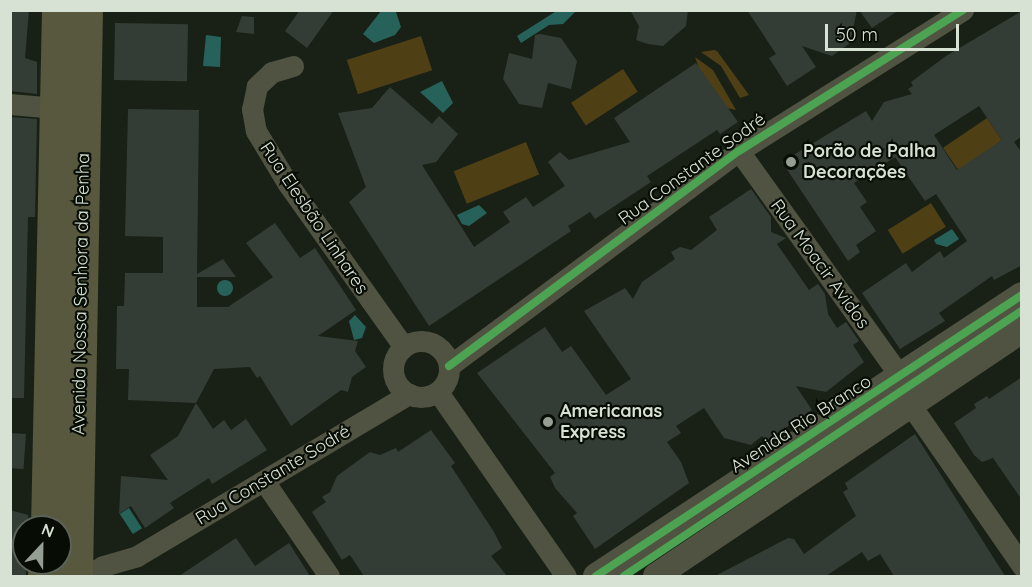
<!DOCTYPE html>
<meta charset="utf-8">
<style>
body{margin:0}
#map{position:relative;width:1032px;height:587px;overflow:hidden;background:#192116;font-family:Quicksand,sans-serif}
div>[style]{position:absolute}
.green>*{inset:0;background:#4f3f14;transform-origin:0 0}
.water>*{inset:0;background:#27625a;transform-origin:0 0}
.round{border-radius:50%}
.building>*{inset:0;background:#343d35;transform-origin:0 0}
.minor>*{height:21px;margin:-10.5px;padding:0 10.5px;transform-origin:10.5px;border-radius:10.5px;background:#505341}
.minor>.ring{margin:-10.5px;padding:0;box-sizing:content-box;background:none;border:21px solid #505341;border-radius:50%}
.tertiary>*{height:26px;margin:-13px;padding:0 13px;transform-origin:13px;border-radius:13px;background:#505341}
.primary>*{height:33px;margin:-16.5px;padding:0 16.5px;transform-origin:16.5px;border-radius:16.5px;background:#57583e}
.cycleway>*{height:8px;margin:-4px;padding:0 4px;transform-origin:4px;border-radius:4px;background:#4ca352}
.dots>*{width:16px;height:16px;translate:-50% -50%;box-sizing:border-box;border:3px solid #070d05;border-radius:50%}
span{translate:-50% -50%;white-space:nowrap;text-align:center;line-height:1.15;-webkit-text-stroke:4.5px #070d05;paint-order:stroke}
.poi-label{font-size:18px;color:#d8e2d4;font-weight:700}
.left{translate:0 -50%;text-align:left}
.street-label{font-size:18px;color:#d8e2d4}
.frame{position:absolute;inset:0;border:12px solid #d8e2d4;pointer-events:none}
.north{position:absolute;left:12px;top:515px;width:60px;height:60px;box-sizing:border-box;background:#070d05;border:2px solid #5b6258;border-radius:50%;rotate:22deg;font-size:16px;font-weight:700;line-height:24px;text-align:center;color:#d8e2d4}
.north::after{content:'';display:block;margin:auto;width:21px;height:27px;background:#959e92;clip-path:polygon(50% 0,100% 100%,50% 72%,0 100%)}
.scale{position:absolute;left:825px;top:24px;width:134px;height:27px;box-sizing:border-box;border:3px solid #d8e2d4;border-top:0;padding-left:8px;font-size:18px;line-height:21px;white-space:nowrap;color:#d8e2d4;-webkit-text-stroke:4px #070d05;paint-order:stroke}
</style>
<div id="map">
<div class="green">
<i style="left:421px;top:36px;width:36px;height:78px;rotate:72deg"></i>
<i style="clip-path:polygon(714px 50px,717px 51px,749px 95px,740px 98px,721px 66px,701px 52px)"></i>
<i style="clip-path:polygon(695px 57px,713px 70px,736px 110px,712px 105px)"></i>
<i style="left:623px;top:69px;width:27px;height:62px;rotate:57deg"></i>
<i style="left:987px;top:118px;width:27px;height:53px;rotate:56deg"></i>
<i style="left:526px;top:142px;width:35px;height:78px;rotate:68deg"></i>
<i style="left:931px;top:203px;width:28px;height:51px;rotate:58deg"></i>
</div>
<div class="water">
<i style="clip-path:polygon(558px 10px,576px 11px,563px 24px,549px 25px,521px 43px,517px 36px)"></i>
<i style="clip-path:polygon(381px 11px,396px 12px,401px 27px,395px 35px,374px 43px,363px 34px)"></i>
<i style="clip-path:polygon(206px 35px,221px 37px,220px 67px,203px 66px)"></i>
<i style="clip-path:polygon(442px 81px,453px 103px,443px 113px,420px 92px)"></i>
<i style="clip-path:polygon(479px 205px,487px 213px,469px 226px,462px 224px,457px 215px)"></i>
<i style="clip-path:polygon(952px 229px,959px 239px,947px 247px,936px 244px,934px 240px)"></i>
<i class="round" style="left:217px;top:280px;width:16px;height:16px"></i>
<i style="clip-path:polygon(355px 315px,366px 327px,362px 338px,354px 340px,349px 321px)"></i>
<i style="left:129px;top:508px;width:24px;height:11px;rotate:57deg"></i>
</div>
<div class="building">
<i style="clip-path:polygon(10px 10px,29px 10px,25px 58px,37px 62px,37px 94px,10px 91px)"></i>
<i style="clip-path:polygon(300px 10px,334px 10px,307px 48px,285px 31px)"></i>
<i style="clip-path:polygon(630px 10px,688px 10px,686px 26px,663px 46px,648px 44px,636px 40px,639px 26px)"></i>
<i style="clip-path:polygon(747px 10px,857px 10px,850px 43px,832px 56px,802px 46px,816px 67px,787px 86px,769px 58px,776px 54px)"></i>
<i style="clip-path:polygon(859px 10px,899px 10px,872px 28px)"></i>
<i style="clip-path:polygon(evenodd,1022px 11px,1022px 136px,1014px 142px,1022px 153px,1022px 265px,994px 280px,992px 276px,939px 313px,945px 321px,900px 349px,862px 293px,906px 263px,912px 272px,940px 251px,944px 258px,967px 241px,936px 194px,925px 201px,895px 157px,854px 183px,867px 202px,860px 207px,876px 231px,856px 245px,860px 252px,848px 261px,782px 162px,866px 111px,872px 121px,884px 102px,912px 94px,908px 89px,913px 86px,911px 82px,946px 56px,1022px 11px,979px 106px,1002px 140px,957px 170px,934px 135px,979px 106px)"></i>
<i style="clip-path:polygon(242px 16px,254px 17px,254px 34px,236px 32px)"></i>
<i style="left:115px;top:23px;width:73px;height:57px;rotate:1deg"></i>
<i style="clip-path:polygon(540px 34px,561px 38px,577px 61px,571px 89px,548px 83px,542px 108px,519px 104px,503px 79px,509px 53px,532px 59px,535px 35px)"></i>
<i style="clip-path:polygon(696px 63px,738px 122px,720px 134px,717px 130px,647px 176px,651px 182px,595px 219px,590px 212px,568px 226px,571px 231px,429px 326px,349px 202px,366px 187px,338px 113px,372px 108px,390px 87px,432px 124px,439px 116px,458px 134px,436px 162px,422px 165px,474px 247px,510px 222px,503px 212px,526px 197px,533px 207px,565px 186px,548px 162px,560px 152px,569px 160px,630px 142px,614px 118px)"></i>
<i style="clip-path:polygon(128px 109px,199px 110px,197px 274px,223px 259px,236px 277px,197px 277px,197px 307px,228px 307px,273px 277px,246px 243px,275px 223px,300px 258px,315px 248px,356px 310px,318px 336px,358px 341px,355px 351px,366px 367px,352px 377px,348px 392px,341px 390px,291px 426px,260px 376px,257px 378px,250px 367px,214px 369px,196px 403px,128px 400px,129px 369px,116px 369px,117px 306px,124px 306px,125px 273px,163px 273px,163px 237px,125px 236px)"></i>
<i style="clip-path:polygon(10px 117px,37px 119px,35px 217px,28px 217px,24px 398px,10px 398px)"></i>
<i style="clip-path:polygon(751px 189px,771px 217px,771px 232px,786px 238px,777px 244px,809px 290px,818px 284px,825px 294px,828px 314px,837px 328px,846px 322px,859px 341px,853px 345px,864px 362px,826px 392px,796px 386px,812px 410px,766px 441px,762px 436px,751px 445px,724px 438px,704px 408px,676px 426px,681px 433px,667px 442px,681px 462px,689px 483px,595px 549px,573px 516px,577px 513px,555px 488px,550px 477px,555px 473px,477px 373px,545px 327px,562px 352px,571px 346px,606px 395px,631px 379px,584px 311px,625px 288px,633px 299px,642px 282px,675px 259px,671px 252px,680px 247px,691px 250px,717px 230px,709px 217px)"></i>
<i style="clip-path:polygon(1022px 377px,1022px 500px,993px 458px,982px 462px,974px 455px,954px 423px,976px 408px,974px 404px,987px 396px,989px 399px)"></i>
<i style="clip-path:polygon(196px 403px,213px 429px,224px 420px,231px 430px,246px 419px,267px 450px,212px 484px,209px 478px,170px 503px,174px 508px,145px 528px,131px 506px,119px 514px,121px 476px,168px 480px,150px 455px,178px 436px)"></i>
<i style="clip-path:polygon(431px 430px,455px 463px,451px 466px,494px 532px,502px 548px,491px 556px,507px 576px,364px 576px,350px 555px,342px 560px,312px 512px,326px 502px,322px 497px,330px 492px,337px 476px,370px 452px,380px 455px,396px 448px,398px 452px)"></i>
<i style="left:10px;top:433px;width:16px;height:35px;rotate:4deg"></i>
<i style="clip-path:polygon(915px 434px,1005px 576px,894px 576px,880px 554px,868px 561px,862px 552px,826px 576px,715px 576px,788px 538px,794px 539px,804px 554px,856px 516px,843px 492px,848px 489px,845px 483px)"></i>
<i style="clip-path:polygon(10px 510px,28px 515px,28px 527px,24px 527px,26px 576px,10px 576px)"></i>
<i style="clip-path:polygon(236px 538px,255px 566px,289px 543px,310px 576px,179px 576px)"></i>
</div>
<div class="minor">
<i style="left:293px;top:66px;width:22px;rotate:164deg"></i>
<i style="left:272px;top:72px;width:21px;rotate:137deg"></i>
<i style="left:257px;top:86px;width:24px;rotate:102deg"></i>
<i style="left:252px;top:109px;width:22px;rotate:80deg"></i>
<i style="left:256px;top:131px;width:62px;rotate:58.9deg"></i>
<i style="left:288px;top:184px;width:200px;rotate:54.6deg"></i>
<i style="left:10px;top:104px;width:46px;rotate:5deg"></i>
<i style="left:739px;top:151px;width:278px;rotate:54.4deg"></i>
<i class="ring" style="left:393px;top:341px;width:35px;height:35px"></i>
<i style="left:449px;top:366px;width:361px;rotate:-36.6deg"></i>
<i style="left:739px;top:151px;width:265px;rotate:-32.2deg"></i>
<i style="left:438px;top:392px;width:224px;rotate:55.2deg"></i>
<i style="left:910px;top:404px;width:197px;rotate:55.3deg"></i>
<i style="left:264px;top:481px;width:115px;rotate:55.6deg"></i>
<i style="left:87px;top:576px;width:19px;rotate:-32deg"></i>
<i style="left:103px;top:566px;width:35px;rotate:-16deg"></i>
<i style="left:137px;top:556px;width:317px;rotate:-30.8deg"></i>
</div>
<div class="tertiary">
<i style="left:596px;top:576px;width:510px;rotate:-33.41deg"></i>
<i style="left:656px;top:576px;width:441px;rotate:-33.9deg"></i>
</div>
<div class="primary">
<i style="left:47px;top:527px;width:517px;rotate:-88.78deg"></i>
<i style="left:44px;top:576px;width:13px;rotate:-86deg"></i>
<i style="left:76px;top:576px;width:566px;rotate:-88.99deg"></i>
</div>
<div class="cycleway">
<i style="left:449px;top:366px;width:361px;rotate:-36.6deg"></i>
<i style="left:739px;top:151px;width:265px;rotate:-32.2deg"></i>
<i style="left:596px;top:576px;width:510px;rotate:-33.41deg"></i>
<i style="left:624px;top:576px;width:478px;rotate:-33.7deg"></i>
</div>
<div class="dots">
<i style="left:791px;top:162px;background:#959e92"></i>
<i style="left:548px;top:422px;background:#959e92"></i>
</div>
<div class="poi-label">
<span class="left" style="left:803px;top:162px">Porão de Palha<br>Decorações</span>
<span class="left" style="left:560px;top:422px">Americanas<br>Express</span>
</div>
<div class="street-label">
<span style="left:692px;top:169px;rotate:-36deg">Rua Constante Sodré</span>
<span style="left:314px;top:218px;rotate:56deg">Rua Elesbão Linhares</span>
<span style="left:820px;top:264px;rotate:54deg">Rua Moacir Avidos</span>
<span style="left:81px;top:294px;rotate:-89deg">Avenida Nossa Senhora da Penha</span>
<span style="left:801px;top:424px;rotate:-33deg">Avenida Rio Branco</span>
<span style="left:273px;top:475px;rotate:-31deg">Rua Constante Sodré</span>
</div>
<div class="frame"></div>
<div class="north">N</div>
<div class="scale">50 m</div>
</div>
